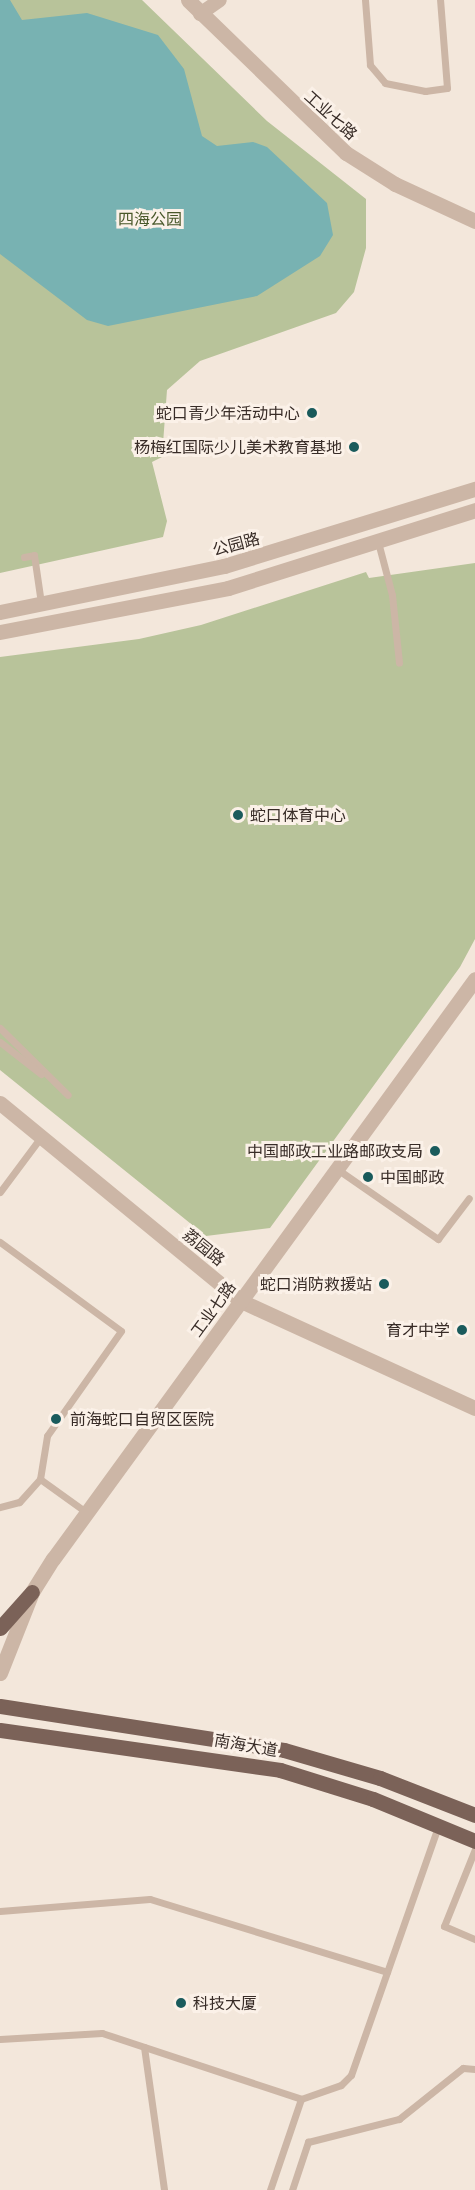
<!DOCTYPE html>
<meta charset="utf-8">
<style>
body{margin:0}
#map{position:relative;width:475px;height:2190px;overflow:hidden;background:#f3e7db;font-family:Barlow,"Noto Sans SC",sans-serif}
div>[style]{position:absolute}
.green>*{inset:0;background:#b8c39a}
.water>*{inset:0;background:#78b2b2}
.service>*{height:7px;margin:-3.5px;padding:0 3.5px;transform-origin:3.5px;border-radius:3.5px;background:#ccb6a6}
.minor>*{height:14px;margin:-7px;padding:0 7px;transform-origin:7px;border-radius:7px;background:#ccb6a6}
.tertiary>*{height:15px;margin:-7.5px;padding:0 7.5px;transform-origin:7.5px;border-radius:7.5px;background:#ccb6a6}
.primary>*{height:15px;margin:-7.5px;padding:0 7.5px;transform-origin:7.5px;border-radius:7.5px;background:#7b6258}
.dots>*{width:16px;height:16px;translate:-50% -50%;box-sizing:border-box;border:3px solid #fbf1e8;border-radius:50%}
span{translate:-50% -50%;white-space:nowrap;text-align:center;line-height:1.15;-webkit-text-stroke:6px #fbf1e8;paint-order:stroke}
.street-label{font-size:16px;color:#382c27}
.park-label{font-size:16px;color:#49582a}
.poi-label{font-size:16px;color:#382c27}
.right{translate:-100% -50%;text-align:right}
.left{translate:0 -50%;text-align:left}
</style>
<div id="map">
<div class="green">
<i style="clip-path:polygon(0 0,142px 0,267px 121px,366px 199px,366px 248px,354px 292px,336px 313px,200px 361px,167px 390px,162px 457px,152px 462px,167px 521px,163px 537px,0 573px)"></i>
<i style="clip-path:polygon(475px 563px,475px 939px,460px 967px,270px 1228px,206px 1236px,0 1070px,0 657px,139px 639px,201px 625px,366px 572px,369px 578px)"></i>
</div>
<div class="water">
<i style="clip-path:polygon(0 0,10px 0,22px 20px,87px 13px,158px 35px,184px 69px,202px 136px,217px 146px,253px 142px,267px 147px,327px 203px,333px 235px,320px 256px,257px 296px,108px 326px,87px 320px,0 254px)"></i>
</div>
<div class="service">
<i style="left:365px;top:0;width:65px;rotate:85.6deg"></i>
<i style="left:370px;top:65px;width:23px;rotate:50deg"></i>
<i style="left:385px;top:83px;width:41px;rotate:11.3deg"></i>
<i style="left:425px;top:91px;width:22px;rotate:-8deg"></i>
<i style="left:447px;top:88px;width:88px;rotate:-94.5deg"></i>
<i style="left:378px;top:542px;width:55px;rotate:75.2deg"></i>
<i style="left:392px;top:595px;width:68px;rotate:84.1deg"></i>
<i style="left:24px;top:557px;width:10px;rotate:-11deg"></i>
<i style="left:34px;top:555px;width:49px;rotate:81.7deg"></i>
<i style="left:0;top:1028px;width:95px;rotate:44.6deg"></i>
<i style="left:0;top:1042px;width:52px;rotate:38deg"></i>
<i style="left:337px;top:1169px;width:123px;rotate:34.7deg"></i>
<i style="left:438px;top:1239px;width:51px;rotate:-52.9deg"></i>
<i style="left:0;top:1192px;width:69px;rotate:-53.3deg"></i>
<i style="left:0;top:1242px;width:150px;rotate:36.3deg"></i>
<i style="left:121px;top:1331px;width:128px;rotate:125.2deg"></i>
<i style="left:47px;top:1436px;width:44px;rotate:99.2deg"></i>
<i style="left:40px;top:1479px;width:31px;rotate:132deg"></i>
<i style="left:19px;top:1502px;width:20px;rotate:165deg"></i>
<i style="left:40px;top:1479px;width:57px;rotate:35.7deg"></i>
<i style="left:475px;top:1849px;width:83px;rotate:111.9deg"></i>
<i style="left:444px;top:1926px;width:34px;rotate:23deg"></i>
<i style="left:0;top:1911px;width:150px;rotate:-4.6deg"></i>
<i style="left:150px;top:1899px;width:248px;rotate:17.1deg"></i>
<i style="left:0;top:2039px;width:102px;rotate:-3.4deg"></i>
<i style="left:102px;top:2033px;width:210px;rotate:18.3deg"></i>
<i style="left:301px;top:2099px;width:42px;rotate:-19.3deg"></i>
<i style="left:341px;top:2085px;width:14px;rotate:-45deg"></i>
<i style="left:351px;top:2075px;width:264px;rotate:-70.7deg"></i>
<i style="left:144px;top:2047px;width:144px;rotate:82deg"></i>
<i style="left:270px;top:2190px;width:96px;rotate:-71.2deg"></i>
<i style="left:292px;top:2190px;width:51px;rotate:-71.6deg"></i>
<i style="left:308px;top:2142px;width:94px;rotate:-14.2deg"></i>
<i style="left:399px;top:2119px;width:82px;rotate:-38.6deg"></i>
<i style="left:463px;top:2068px;width:12px;rotate:5deg"></i>
</div>
<div class="minor">
<i style="left:200px;top:14px;width:24px;rotate:-35deg"></i>
</div>
<div class="tertiary">
<i style="left:188px;top:0;width:220px;rotate:44.1deg"></i>
<i style="left:346px;top:153px;width:58px;rotate:32.3deg"></i>
<i style="left:395px;top:184px;width:88px;rotate:24.8deg"></i>
<i style="left:0;top:612px;width:229px;rotate:-11.6deg"></i>
<i style="left:224px;top:566px;width:263px;rotate:-17.1deg"></i>
<i style="left:0;top:632px;width:232px;rotate:-10.9deg"></i>
<i style="left:228px;top:588px;width:259px;rotate:-17.5deg"></i>
<i style="left:0;top:1103px;width:312px;rotate:39.4deg"></i>
<i style="left:241px;top:1301px;width:257px;rotate:24.6deg"></i>
<i style="left:0;top:1673px;width:87px;rotate:-68.4deg"></i>
<i style="left:32px;top:1592px;width:39px;rotate:-58deg"></i>
<i style="left:53px;top:1559px;width:717px;rotate:-53.96deg"></i>
</div>
<div class="primary">
<i style="left:0;top:1628px;width:48px;rotate:-48.4deg"></i>
<i style="left:0;top:1706px;width:287px;rotate:8.8deg"></i>
<i style="left:284px;top:1750px;width:100px;rotate:16.3deg"></i>
<i style="left:380px;top:1778px;width:102px;rotate:21.3deg"></i>
<i style="left:0;top:1730px;width:283px;rotate:8.1deg"></i>
<i style="left:280px;top:1770px;width:97px;rotate:17.3deg"></i>
<i style="left:373px;top:1799px;width:110px;rotate:22.4deg"></i>
</div>
<div class="dots">
<i style="left:312px;top:413px;background:#1a5b5c"></i>
<i style="left:354px;top:447px;background:#1a5b5c"></i>
<i style="left:238px;top:815px;background:#1a5b5c"></i>
<i style="left:435px;top:1151px;background:#1a5b5c"></i>
<i style="left:368px;top:1177px;background:#1a5b5c"></i>
<i style="left:384px;top:1284px;background:#1a5b5c"></i>
<i style="left:462px;top:1330px;background:#1a5b5c"></i>
<i style="left:56px;top:1419px;background:#1a5b5c"></i>
<i style="left:181px;top:2003px;background:#1a5b5c"></i>
</div>
<div class="street-label">
<span style="left:331px;top:115px;rotate:42deg">工业七路</span>
<span style="left:236px;top:544px;rotate:-15deg">公园路</span>
<span style="left:204px;top:1247px;rotate:39deg">荔园路</span>
<span style="left:213px;top:1309px;rotate:-54deg">工业七路</span>
<span style="left:246px;top:1745px;rotate:10deg">南海大道</span>
</div>
<div class="park-label">
<span style="left:150px;top:219px">四海公园</span>
</div>
<div class="poi-label">
<span class="right" style="left:300px;top:413px">蛇口青少年活动中心</span>
<span class="right" style="left:342px;top:447px">杨梅红国际少儿美术教育基地</span>
<span class="left" style="left:250px;top:815px">蛇口体育中心</span>
<span class="right" style="left:423px;top:1151px">中国邮政工业路邮政支局</span>
<span class="left" style="left:380px;top:1177px">中国邮政</span>
<span class="right" style="left:372px;top:1284px">蛇口消防救援站</span>
<span class="right" style="left:450px;top:1330px">育才中学</span>
<span class="left" style="left:70px;top:1419px">前海蛇口自贸区医院</span>
<span class="left" style="left:193px;top:2003px">科技大厦</span>
</div>
</div>
